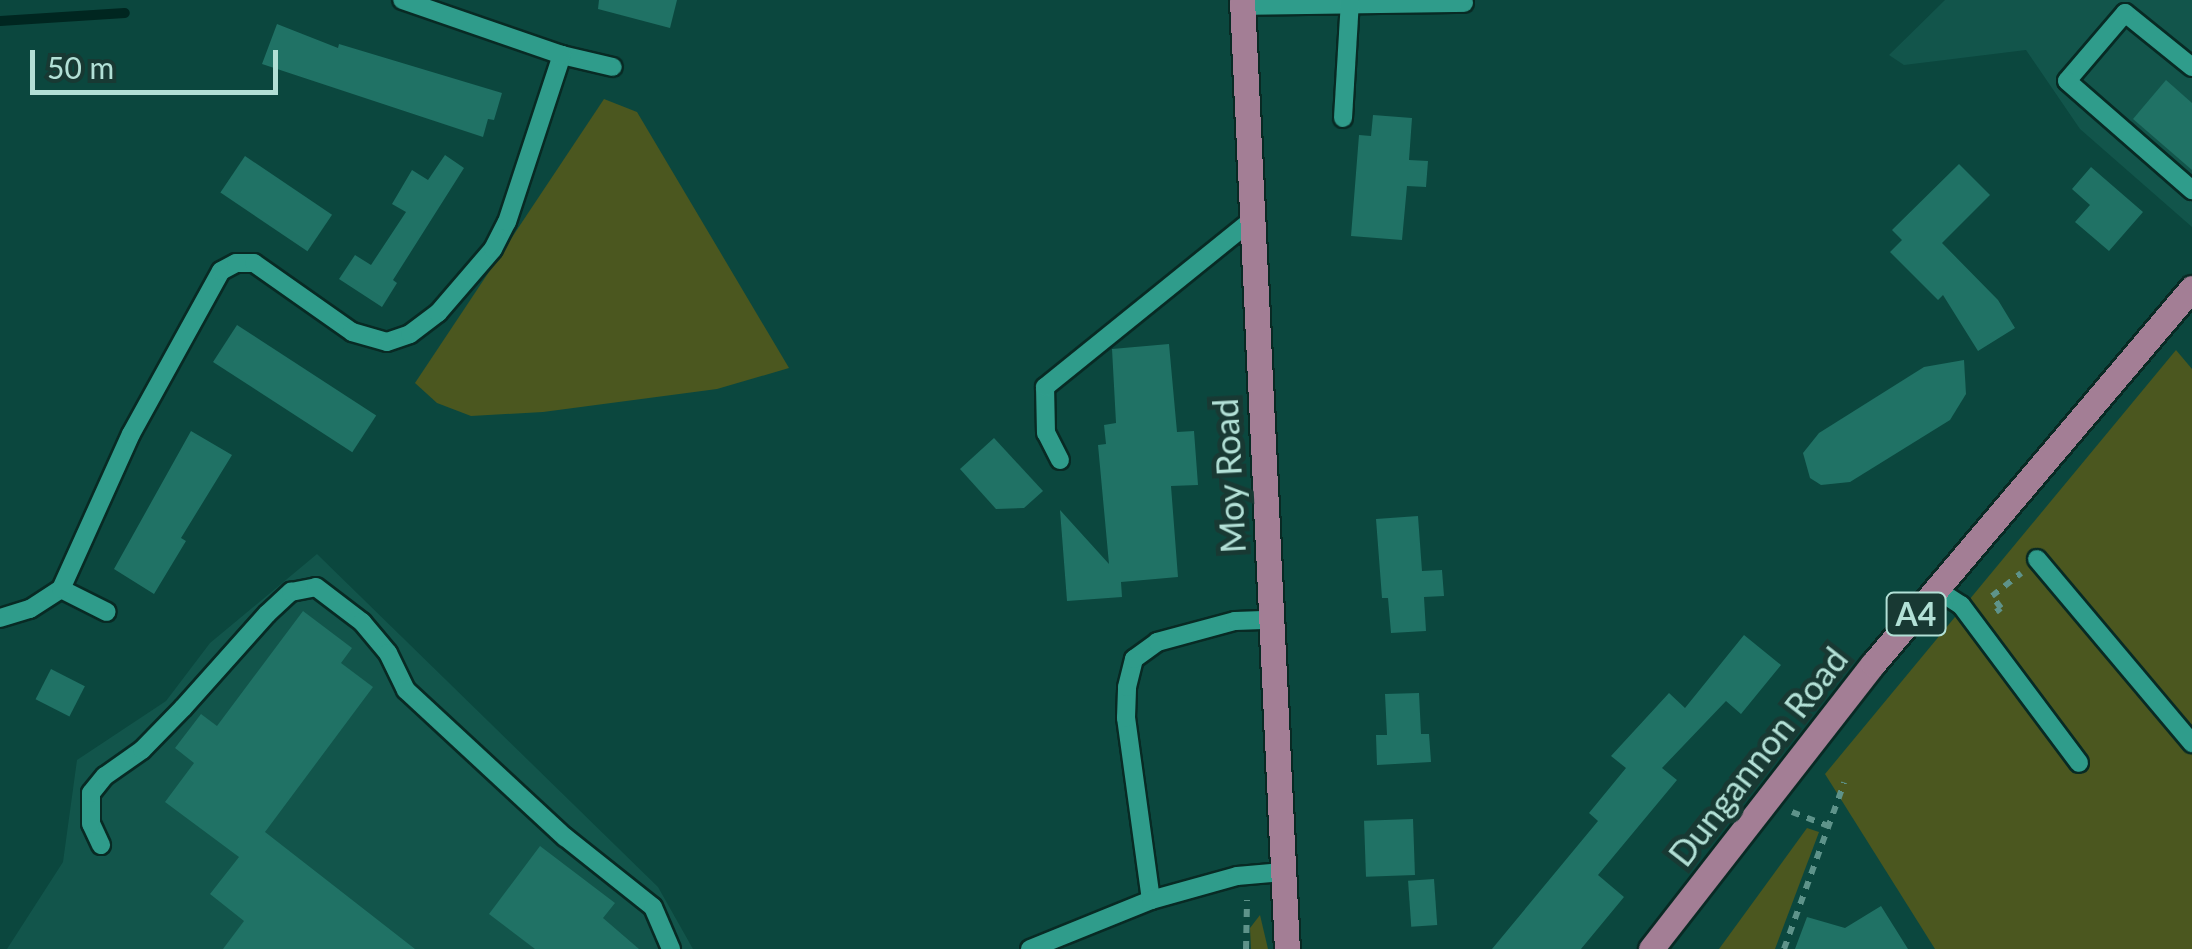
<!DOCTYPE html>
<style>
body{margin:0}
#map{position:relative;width:2192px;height:949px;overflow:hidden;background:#0b473e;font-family:Lato,sans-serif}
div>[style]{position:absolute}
.built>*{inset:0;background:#12554b}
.green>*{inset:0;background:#4b571f}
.stream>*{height:10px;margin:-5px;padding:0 5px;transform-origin:5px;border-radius:5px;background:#002620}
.building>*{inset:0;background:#207265;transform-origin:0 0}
.path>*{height:6px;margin-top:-3px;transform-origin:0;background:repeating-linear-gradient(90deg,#5e938a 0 8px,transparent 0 16px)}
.roads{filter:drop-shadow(2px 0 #082a24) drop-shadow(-2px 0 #082a24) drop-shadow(0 2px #082a24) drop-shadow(0 -2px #082a24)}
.minor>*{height:18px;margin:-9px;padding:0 9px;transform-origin:9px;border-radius:9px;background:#2f9c8b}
.major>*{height:25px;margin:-12.5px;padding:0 12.5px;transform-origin:12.5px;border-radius:12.5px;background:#a37e95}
span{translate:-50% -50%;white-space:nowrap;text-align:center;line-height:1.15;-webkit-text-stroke:10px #183933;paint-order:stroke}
.shield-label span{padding:2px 8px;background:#183933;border:2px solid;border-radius:8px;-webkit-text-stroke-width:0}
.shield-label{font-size:32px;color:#b2e0d6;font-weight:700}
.street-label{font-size:35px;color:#b2e0d6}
.scale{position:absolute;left:30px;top:50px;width:248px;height:45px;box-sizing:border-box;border:5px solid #b2e0d6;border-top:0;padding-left:12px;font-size:30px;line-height:35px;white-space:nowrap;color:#b2e0d6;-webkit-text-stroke:8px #183933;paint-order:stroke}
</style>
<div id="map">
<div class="built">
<i style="clip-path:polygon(1945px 0,2192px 0,2192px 227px,2080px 129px,2026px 50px,1904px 65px,1889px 55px)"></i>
<i style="clip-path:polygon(317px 554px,658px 887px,693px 949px,7px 949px,63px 862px,77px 760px,166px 701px,210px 643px)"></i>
</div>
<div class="green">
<i style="clip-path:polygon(604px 99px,637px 112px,789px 368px,717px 389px,543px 412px,471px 416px,437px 403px,415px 383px)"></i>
<i style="clip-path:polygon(2176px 350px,2192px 369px,2192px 949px,1935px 949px,1825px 774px)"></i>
<i style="clip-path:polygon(1807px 828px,1819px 832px,1775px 949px,1719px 949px)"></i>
<i style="clip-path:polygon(1260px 915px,1268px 949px,1251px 949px,1250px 928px)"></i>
</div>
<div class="stream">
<i style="left:0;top:21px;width:125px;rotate:-3.7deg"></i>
</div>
<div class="building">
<i style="clip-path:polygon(599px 0,677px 0,670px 28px,598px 9px)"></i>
<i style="clip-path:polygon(277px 24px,338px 48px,339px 44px,502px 93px,494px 120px,488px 119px,483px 137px,262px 64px)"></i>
<i style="clip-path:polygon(2166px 80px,2192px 103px,2192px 170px,2133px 119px)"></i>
<i style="clip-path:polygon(1373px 115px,1412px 118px,1409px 160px,1428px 161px,1426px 187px,1407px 186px,1402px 240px,1351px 236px,1359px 135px,1371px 136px)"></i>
<i style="clip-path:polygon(445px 155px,464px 168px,393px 280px,397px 283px,382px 307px,339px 279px,355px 255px,371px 265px,406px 212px,392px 204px,412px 170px,428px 180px)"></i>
<i style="left:245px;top:156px;width:105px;height:44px;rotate:34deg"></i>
<i style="clip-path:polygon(1959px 164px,1990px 195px,1942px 243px,1998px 300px,2015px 328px,1978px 351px,1943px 295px,1938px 300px,1890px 252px,1902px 240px,1892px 230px)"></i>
<i style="clip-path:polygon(2091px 167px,2143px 212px,2109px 251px,2075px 222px,2090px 205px,2072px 189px)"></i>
<i style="left:237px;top:325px;width:166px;height:44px;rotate:33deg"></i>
<i style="clip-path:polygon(1169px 344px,1177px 432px,1194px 431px,1198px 485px,1171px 486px,1178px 577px,1121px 582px,1122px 597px,1067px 601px,1060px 510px,1109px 564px,1098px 445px,1106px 444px,1104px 425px,1116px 423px,1112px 349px)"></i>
<i style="clip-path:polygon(1964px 360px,1966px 394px,1950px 420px,1850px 482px,1821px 485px,1810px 478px,1803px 453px,1819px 433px,1924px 367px)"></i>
<i style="clip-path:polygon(191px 431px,232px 455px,181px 538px,186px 541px,154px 594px,114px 569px)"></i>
<i style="clip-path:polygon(994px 438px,1043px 491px,1024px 508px,996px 509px,960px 469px)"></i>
<i style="clip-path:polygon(1418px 516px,1422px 571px,1442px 570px,1444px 596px,1424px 597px,1426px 631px,1391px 633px,1388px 598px,1382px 598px,1376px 519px)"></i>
<i style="clip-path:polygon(303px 611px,352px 648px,341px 663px,373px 687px,265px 832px,415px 949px,223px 949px,244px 921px,210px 894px,239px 857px,165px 802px,194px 763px,175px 748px,201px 714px,217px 726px)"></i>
<i style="clip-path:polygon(1744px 635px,1781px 665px,1741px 714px,1726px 701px,1662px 768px,1677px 780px,1598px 875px,1624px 897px,1581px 949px,1492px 949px,1598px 821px,1589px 813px,1626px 768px,1611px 756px,1669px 693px,1685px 708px)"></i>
<i style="left:51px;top:669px;width:38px;height:34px;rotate:27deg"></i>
<i style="clip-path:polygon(1419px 693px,1421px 734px,1429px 734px,1431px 762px,1377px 765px,1376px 735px,1387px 735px,1385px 694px)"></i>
<i style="left:1413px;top:819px;width:56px;height:49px;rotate:88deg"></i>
<i style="clip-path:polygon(540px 846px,615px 903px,603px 918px,639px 949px,535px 949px,489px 914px)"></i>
<i style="left:1434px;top:879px;width:46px;height:26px;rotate:86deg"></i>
<i style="clip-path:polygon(1881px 906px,1908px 949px,1795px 949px,1807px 917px,1845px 928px)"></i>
</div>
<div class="path">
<i style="left:1996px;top:612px;width:6px;rotate:-39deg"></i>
<i style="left:2001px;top:608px;width:15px;rotate:-127deg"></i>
<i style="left:1992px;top:596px;width:37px;rotate:-38deg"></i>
<i style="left:1792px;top:812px;width:39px;rotate:21deg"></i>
<i style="left:1246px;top:949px;width:49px;rotate:-88.8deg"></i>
<i style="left:1784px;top:949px;width:177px;rotate:-70.1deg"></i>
</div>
<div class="roads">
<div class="minor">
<i style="left:1242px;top:6px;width:222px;rotate:-0.8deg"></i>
<i style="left:562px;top:55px;width:52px;rotate:13.2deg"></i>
<i style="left:2192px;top:67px;width:86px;rotate:-141.1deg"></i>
<i style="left:2125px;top:13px;width:89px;rotate:130.5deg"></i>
<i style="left:2067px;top:81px;width:166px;rotate:41.1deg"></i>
<i style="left:1343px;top:118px;width:118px;rotate:-86.6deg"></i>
<i style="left:1060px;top:460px;width:30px;rotate:-117deg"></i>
<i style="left:1046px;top:433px;width:46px;rotate:-91.2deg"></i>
<i style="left:1045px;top:387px;width:266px;rotate:-38.9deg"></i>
<i style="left:2037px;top:559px;width:241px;rotate:49.9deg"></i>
<i style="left:61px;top:589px;width:51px;rotate:26.6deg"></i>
<i style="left:1936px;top:589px;width:30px;rotate:33deg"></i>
<i style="left:1961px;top:605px;width:197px;rotate:53.2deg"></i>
<i style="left:0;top:618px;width:31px;rotate:-17deg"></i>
<i style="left:30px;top:609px;width:37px;rotate:-33deg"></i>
<i style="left:61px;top:589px;width:170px;rotate:-65.7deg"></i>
<i style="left:131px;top:434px;width:186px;rotate:-61.1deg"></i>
<i style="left:221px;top:271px;width:17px;rotate:-28deg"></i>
<i style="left:236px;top:263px;width:18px"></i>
<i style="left:254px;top:263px;width:120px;rotate:35.1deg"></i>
<i style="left:352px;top:332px;width:36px;rotate:16deg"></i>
<i style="left:387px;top:342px;width:24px;rotate:-19deg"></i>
<i style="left:410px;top:334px;width:35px;rotate:-37deg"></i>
<i style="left:438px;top:313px;width:84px;rotate:-49.3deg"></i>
<i style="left:493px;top:249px;width:30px;rotate:-63deg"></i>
<i style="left:507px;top:222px;width:176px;rotate:-71.8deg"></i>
<i style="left:562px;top:55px;width:169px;rotate:-161deg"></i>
<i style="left:101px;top:845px;width:23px;rotate:-115deg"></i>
<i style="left:91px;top:824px;width:31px;rotate:-90deg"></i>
<i style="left:91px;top:793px;width:22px;rotate:-51deg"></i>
<i style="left:105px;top:776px;width:45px;rotate:-35.1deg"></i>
<i style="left:142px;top:750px;width:59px;rotate:-45.7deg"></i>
<i style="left:183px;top:708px;width:126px;rotate:-48.2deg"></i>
<i style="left:267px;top:614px;width:33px;rotate:-43deg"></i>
<i style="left:291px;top:592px;width:25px;rotate:-11deg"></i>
<i style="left:316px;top:587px;width:58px;rotate:37.3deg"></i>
<i style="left:362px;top:622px;width:40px;rotate:50deg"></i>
<i style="left:388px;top:653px;width:41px;rotate:64.1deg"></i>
<i style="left:406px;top:690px;width:217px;rotate:42.8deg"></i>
<i style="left:565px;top:837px;width:112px;rotate:38.5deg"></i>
<i style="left:653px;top:907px;width:46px;rotate:66.8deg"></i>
<i style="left:1151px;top:900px;width:184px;rotate:-97.8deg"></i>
<i style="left:1126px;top:718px;width:31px;rotate:-88deg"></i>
<i style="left:1127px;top:687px;width:29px;rotate:-76deg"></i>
<i style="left:1134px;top:659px;width:29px;rotate:-36deg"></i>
<i style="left:1157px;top:642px;width:81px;rotate:-15.1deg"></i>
<i style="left:1235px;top:621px;width:35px;rotate:-2deg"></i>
<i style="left:1030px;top:949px;width:131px;rotate:-22deg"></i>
<i style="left:1151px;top:900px;width:89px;rotate:-15.6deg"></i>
<i style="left:1237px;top:876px;width:46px;rotate:-5deg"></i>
</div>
<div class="major">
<i style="left:1242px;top:0;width:950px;rotate:87.29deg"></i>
<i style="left:1651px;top:949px;width:361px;rotate:-52.1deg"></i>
<i style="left:1873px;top:664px;width:493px;rotate:-49.7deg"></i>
</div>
</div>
<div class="shield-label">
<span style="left:1916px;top:614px">A4</span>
</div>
<div class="street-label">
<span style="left:1228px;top:476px;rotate:-93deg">Moy Road</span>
<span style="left:1757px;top:756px;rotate:-52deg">Dungannon Road</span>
</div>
<div class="scale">50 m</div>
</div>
